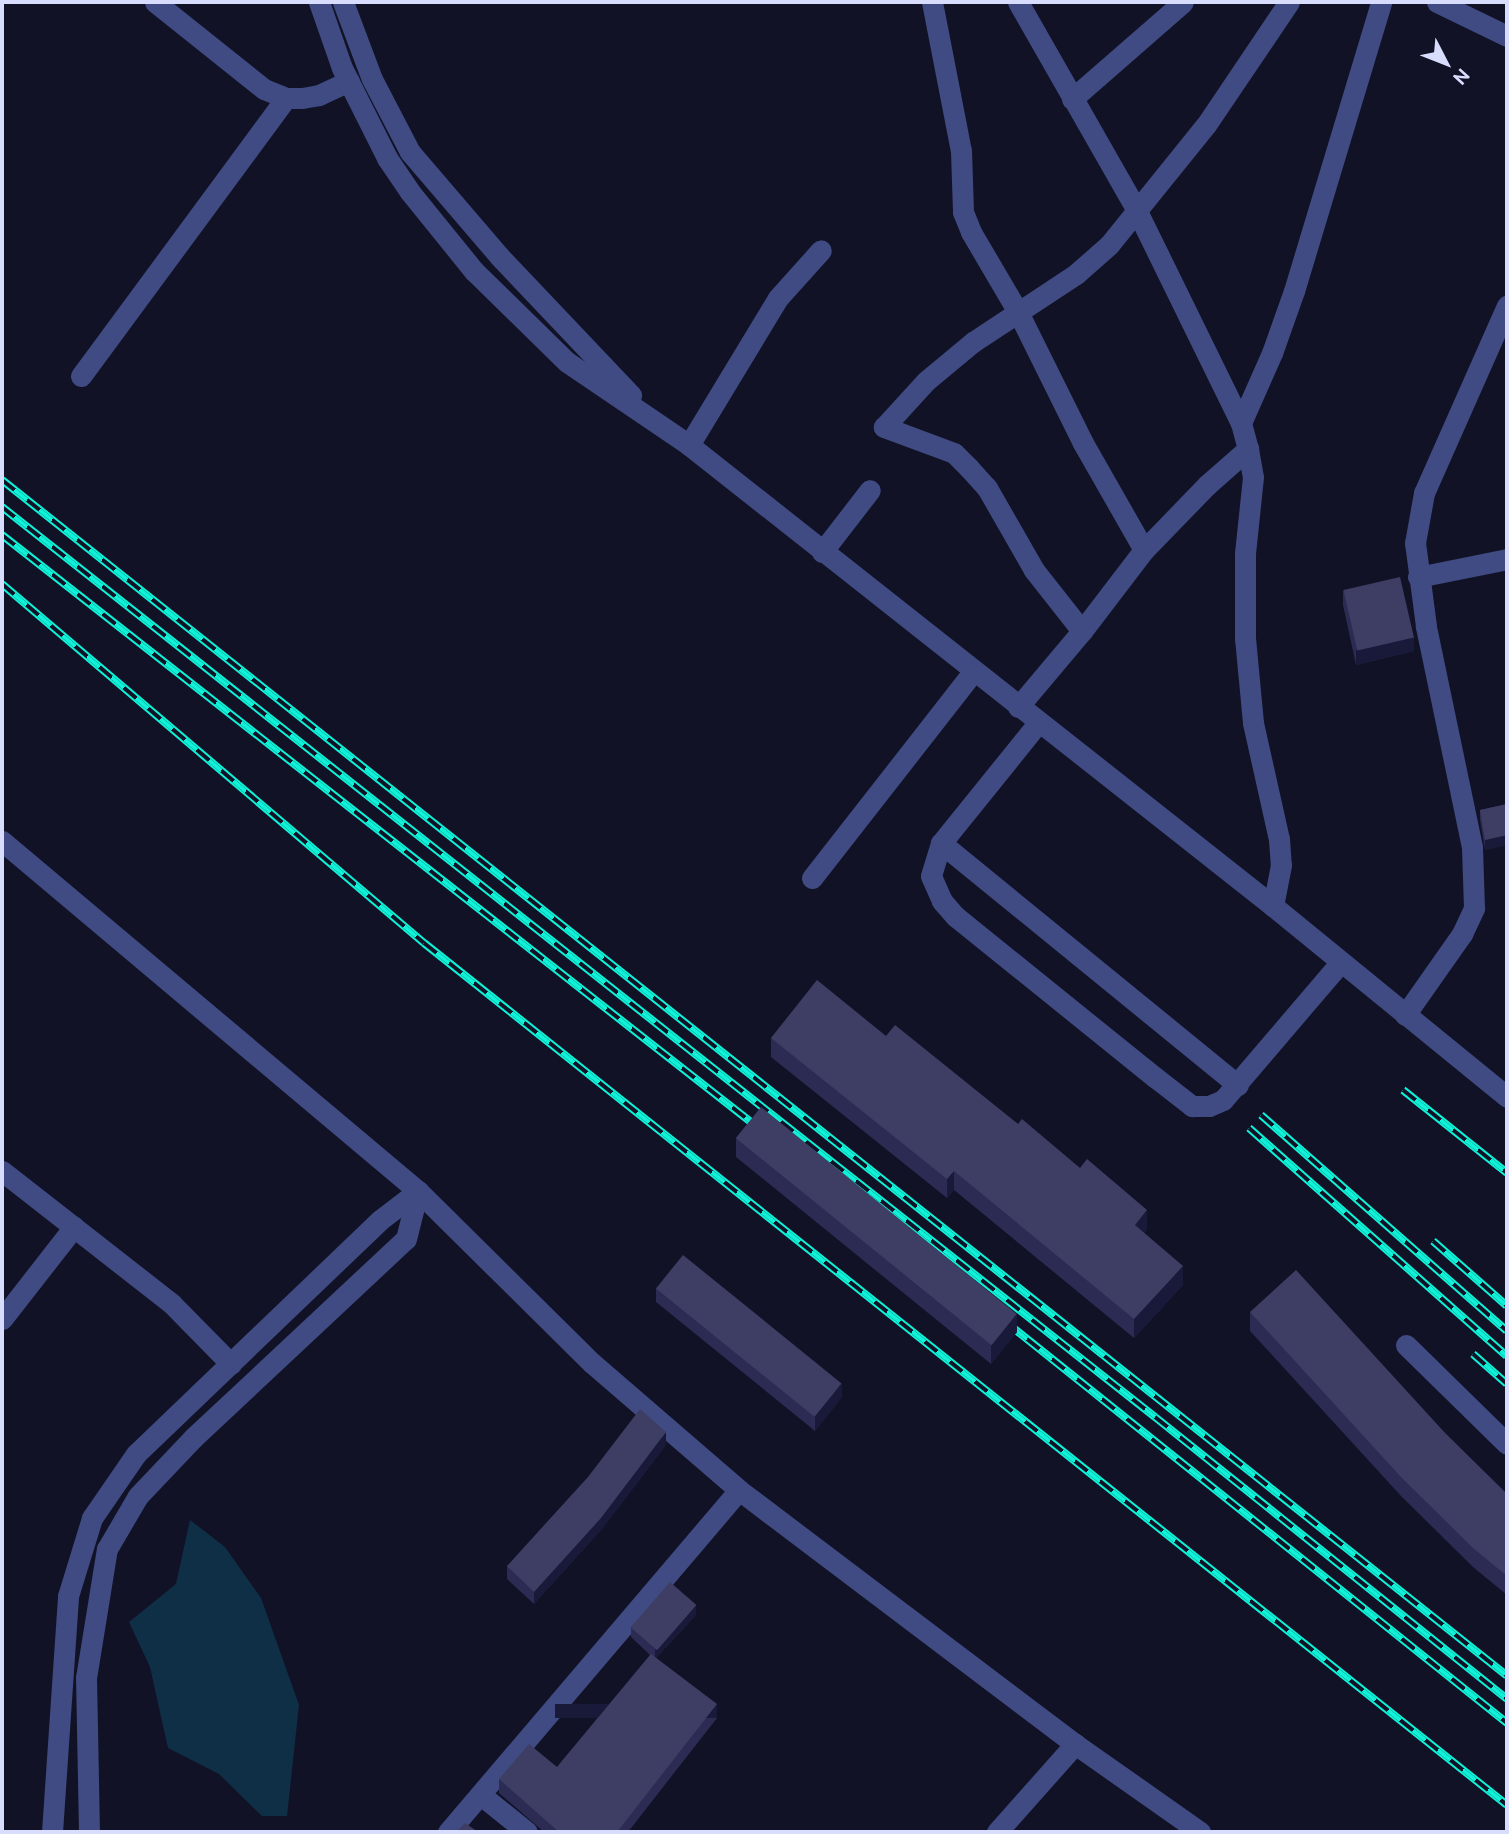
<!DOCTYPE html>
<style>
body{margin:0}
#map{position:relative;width:1509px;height:1834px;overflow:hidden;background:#111226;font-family:Ubuntu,sans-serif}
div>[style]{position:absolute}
.water>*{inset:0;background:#0f2f47}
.minor>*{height:21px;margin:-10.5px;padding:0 10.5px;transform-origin:10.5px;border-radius:10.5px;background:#3f4b82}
.rail>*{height:8px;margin-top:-4px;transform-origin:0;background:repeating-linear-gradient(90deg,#111226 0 16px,#0ff2d8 0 32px);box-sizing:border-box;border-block:2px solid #0ff2d8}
.wall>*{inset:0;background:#2b2b53}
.shaded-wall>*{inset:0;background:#191939;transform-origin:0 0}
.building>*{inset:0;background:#3e3e65;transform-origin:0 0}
span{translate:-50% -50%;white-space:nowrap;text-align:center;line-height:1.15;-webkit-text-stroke:6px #111226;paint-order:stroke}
.frame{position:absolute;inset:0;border:4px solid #d8dcfd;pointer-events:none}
.north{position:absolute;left:1411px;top:28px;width:70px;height:70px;-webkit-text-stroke:5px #111226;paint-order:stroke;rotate:132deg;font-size:19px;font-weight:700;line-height:28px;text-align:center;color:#d8dcfd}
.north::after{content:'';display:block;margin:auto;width:24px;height:32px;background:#d8dcfd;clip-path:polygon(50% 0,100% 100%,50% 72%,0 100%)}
</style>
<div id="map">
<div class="water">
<i style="clip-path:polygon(190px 1520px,225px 1547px,261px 1598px,299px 1705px,287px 1816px,262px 1816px,219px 1774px,168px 1748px,150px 1667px,129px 1622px,176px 1584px)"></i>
</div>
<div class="minor">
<i style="left:155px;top:2px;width:139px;rotate:38.6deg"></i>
<i style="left:264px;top:89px;width:24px;rotate:22deg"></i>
<i style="left:286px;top:98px;width:16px"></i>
<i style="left:302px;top:98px;width:17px;rotate:-10deg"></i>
<i style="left:319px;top:95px;width:33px;rotate:-25deg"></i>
<i style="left:319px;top:2px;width:70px;rotate:70.8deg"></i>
<i style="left:342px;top:68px;width:101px;rotate:63.4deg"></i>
<i style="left:387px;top:158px;width:41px;rotate:55.9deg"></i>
<i style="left:410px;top:192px;width:102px;rotate:51deg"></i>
<i style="left:474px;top:271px;width:130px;rotate:44.4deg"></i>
<i style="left:567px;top:362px;width:148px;rotate:34.2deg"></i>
<i style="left:689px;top:445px;width:744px;rotate:38.29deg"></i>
<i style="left:1273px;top:906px;width:302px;rotate:39.2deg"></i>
<i style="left:343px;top:2px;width:82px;rotate:69.4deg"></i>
<i style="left:372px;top:79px;width:82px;rotate:62.5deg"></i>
<i style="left:410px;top:152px;width:137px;rotate:49.4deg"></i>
<i style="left:499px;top:256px;width:192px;rotate:46.5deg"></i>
<i style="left:932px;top:2px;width:152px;rotate:79deg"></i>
<i style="left:961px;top:151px;width:61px;rotate:88.1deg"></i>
<i style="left:963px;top:212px;width:22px;rotate:68deg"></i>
<i style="left:971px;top:232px;width:93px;rotate:59.6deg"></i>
<i style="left:1018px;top:312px;width:146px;rotate:63.6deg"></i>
<i style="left:1083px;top:443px;width:123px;rotate:60.3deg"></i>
<i style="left:1018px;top:2px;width:241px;rotate:60.3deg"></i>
<i style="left:1137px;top:211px;width:236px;rotate:63.9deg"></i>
<i style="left:1241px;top:423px;width:27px;rotate:75deg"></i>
<i style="left:1248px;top:449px;width:28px;rotate:80deg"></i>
<i style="left:1253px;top:477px;width:76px;rotate:96deg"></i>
<i style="left:1245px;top:553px;width:85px;rotate:90deg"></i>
<i style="left:1245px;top:638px;width:85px;rotate:84.6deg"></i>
<i style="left:1253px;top:723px;width:119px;rotate:77.4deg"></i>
<i style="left:1279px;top:839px;width:26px;rotate:86deg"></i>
<i style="left:1281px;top:865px;width:42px;rotate:101deg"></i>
<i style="left:1437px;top:2px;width:78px;rotate:25.9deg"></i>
<i style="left:1072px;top:99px;width:147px;rotate:-41.1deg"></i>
<i style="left:81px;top:376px;width:345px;rotate:-53.6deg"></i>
<i style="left:1241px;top:423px;width:77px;rotate:-66.1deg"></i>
<i style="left:1272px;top:353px;width:66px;rotate:-70.5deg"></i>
<i style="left:1294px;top:291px;width:302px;rotate:-73.2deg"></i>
<i style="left:689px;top:445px;width:172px;rotate:-58.8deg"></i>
<i style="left:778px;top:298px;width:64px;rotate:-48.1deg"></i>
<i style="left:822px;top:552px;width:78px;rotate:-52.3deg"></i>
<i style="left:1418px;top:577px;width:91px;rotate:-11.4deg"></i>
<i style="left:1082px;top:631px;width:78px;rotate:-128.2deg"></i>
<i style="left:1034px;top:570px;width:95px;rotate:-119.8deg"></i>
<i style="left:987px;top:488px;width:27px;rotate:-132deg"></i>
<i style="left:969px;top:468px;width:21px;rotate:-135deg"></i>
<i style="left:954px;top:453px;width:75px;rotate:-159.6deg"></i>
<i style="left:884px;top:427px;width:62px;rotate:-47.6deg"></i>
<i style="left:926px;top:381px;width:61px;rotate:-39.7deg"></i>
<i style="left:973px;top:342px;width:123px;rotate:-33.4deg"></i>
<i style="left:1076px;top:274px;width:44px;rotate:-41.3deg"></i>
<i style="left:1109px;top:245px;width:154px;rotate:-51.1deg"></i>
<i style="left:1206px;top:125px;width:148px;rotate:-56deg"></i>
<i style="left:1018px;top:707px;width:99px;rotate:-49.9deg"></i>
<i style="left:1082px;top:631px;width:102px;rotate:-52.6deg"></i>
<i style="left:1144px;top:550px;width:91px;rotate:-45.9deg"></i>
<i style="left:1207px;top:485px;width:55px;rotate:-41.3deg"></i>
<i style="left:1038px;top:723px;width:154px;rotate:128.9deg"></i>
<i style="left:941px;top:843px;width:34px;rotate:107deg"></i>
<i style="left:931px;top:876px;width:27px;rotate:66deg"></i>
<i style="left:942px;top:901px;width:20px;rotate:49deg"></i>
<i style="left:955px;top:916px;width:258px;rotate:38.9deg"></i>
<i style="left:1156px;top:1078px;width:46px;rotate:37.9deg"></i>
<i style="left:1192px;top:1106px;width:17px"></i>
<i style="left:1209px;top:1106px;width:15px;rotate:-23deg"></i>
<i style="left:1223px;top:1100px;width:180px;rotate:-49.5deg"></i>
<i style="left:2px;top:841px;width:544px;rotate:40.08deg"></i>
<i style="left:418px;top:1191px;width:245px;rotate:44.7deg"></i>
<i style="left:592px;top:1363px;width:194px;rotate:40.8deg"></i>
<i style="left:739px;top:1490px;width:421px;rotate:37.1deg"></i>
<i style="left:1075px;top:1744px;width:153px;rotate:35.1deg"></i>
<i style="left:941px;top:843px;width:383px;rotate:39.2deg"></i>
<i style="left:812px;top:878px;width:261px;rotate:-52deg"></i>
<i style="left:1405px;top:1015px;width:99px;rotate:-54.9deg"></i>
<i style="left:1462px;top:934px;width:29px;rotate:-65deg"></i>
<i style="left:1474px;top:908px;width:61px;rotate:-91.9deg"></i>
<i style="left:1472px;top:847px;width:226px;rotate:-101.8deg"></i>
<i style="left:1426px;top:626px;width:84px;rotate:-97.5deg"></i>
<i style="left:1415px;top:543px;width:51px;rotate:-79.8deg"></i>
<i style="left:1424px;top:493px;width:205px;rotate:-66.1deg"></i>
<i style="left:2px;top:1171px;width:216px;rotate:38deg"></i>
<i style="left:172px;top:1304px;width:84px;rotate:45.5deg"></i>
<i style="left:2px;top:1319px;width:117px;rotate:-52deg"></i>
<i style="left:1406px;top:1345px;width:141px;rotate:44.4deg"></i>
<i style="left:481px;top:1795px;width:59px;rotate:38.8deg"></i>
<i style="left:52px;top:1832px;width:237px;rotate:-86.1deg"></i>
<i style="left:68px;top:1596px;width:82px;rotate:-72.9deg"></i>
<i style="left:92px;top:1518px;width:78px;rotate:-55.5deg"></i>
<i style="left:136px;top:1454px;width:338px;rotate:-43.8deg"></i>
<i style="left:380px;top:1220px;width:48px;rotate:-37.3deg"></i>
<i style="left:89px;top:1832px;width:154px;rotate:-91.1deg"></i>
<i style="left:86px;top:1678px;width:131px;rotate:-80.8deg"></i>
<i style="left:107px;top:1549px;width:61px;rotate:-59.7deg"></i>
<i style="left:138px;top:1496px;width:80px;rotate:-46.5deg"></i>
<i style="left:193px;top:1438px;width:291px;rotate:-43.1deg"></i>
<i style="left:406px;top:1239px;width:49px;rotate:-76deg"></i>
<i style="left:448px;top:1832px;width:449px;rotate:-49.6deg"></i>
<i style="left:997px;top:1832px;width:118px;rotate:-48.4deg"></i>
</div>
<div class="rail">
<i style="left:2px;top:480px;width:1922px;rotate:38.47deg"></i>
<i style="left:2px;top:507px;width:1469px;rotate:38.28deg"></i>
<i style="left:1155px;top:1417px;width:451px;rotate:38.7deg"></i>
<i style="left:2px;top:535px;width:969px;rotate:38.09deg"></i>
<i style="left:2px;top:584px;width:554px;rotate:40.39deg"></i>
<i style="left:424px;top:943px;width:1384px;rotate:38.52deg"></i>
<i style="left:1403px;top:1090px;width:133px;rotate:38.6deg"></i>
<i style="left:1261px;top:1115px;width:327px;rotate:41.3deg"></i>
<i style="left:1249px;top:1128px;width:344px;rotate:41.5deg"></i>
<i style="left:1433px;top:1241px;width:98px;rotate:41.3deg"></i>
<i style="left:1002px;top:1319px;width:647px;rotate:38.66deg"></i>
<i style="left:1473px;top:1354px;width:45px;rotate:41.4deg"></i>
</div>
<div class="wall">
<i style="clip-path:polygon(1343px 590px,1414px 651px,1356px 665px,1343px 605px)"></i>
<i style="clip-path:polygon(1507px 804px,1507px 845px,1485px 850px,1480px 820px,1480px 810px)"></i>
<i style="clip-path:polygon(886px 1036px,1018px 1124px,1080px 1168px,1147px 1229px,1144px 1233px,1183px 1285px,1134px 1338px,954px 1190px,947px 1198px,771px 1057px,771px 1038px)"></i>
<i style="clip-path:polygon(736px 1138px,1017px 1332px,991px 1364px,736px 1157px)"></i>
<i style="clip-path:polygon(656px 1288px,842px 1397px,815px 1431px,656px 1302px)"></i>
<i style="clip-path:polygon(1250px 1312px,1446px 1434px,1507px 1494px,1507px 1595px,1473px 1567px,1401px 1496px,1250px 1331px)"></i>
<i style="clip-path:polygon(666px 1445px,601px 1530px,534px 1604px,507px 1579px,507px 1566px)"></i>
<i style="clip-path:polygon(696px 1615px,656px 1658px,717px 1718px,628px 1832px,544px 1832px,499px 1793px,499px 1779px,557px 1767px,650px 1655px,631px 1637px,631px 1628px)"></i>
</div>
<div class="shaded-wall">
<i style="clip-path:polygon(1414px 637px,1414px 651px,1356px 665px,1356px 650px)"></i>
<i style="clip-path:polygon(1507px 835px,1507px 845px,1485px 850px,1485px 840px)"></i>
<i style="clip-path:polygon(954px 1171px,954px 1190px,947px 1198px,947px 1179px)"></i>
<i style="clip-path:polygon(1147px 1210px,1147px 1229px,1135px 1243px,1135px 1225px)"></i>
<i style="clip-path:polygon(1183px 1266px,1183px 1285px,1134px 1338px,1134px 1319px)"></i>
<i style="clip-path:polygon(1017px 1313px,1017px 1332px,991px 1364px,991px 1345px)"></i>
<i style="clip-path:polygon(842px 1383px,842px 1397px,815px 1431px,815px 1416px)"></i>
<i style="clip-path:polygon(666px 1432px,666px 1445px,601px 1530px,534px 1604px,534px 1592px)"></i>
<i style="clip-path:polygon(696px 1605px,696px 1615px,655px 1659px,655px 1650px)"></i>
<i style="left:717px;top:1704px;width:14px;height:162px;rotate:90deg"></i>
</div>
<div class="building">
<i style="left:1400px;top:577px;width:62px;height:58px;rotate:77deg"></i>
<i style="clip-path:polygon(1507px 804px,1507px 835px,1485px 840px,1480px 810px)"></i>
<i style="clip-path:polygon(817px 980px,886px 1036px,895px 1025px,1018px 1124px,1022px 1119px,1080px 1168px,1087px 1159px,1147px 1210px,1135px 1225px,1183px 1266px,1134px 1319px,954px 1171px,947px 1179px,771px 1038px)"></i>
<i style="left:761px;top:1107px;width:329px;height:40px;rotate:39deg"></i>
<i style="left:683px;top:1255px;width:204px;height:43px;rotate:39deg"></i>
<i style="clip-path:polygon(1296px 1270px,1446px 1434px,1507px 1494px,1507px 1576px,1473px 1548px,1401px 1477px,1250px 1312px)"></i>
<i style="clip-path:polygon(640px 1409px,666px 1432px,601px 1518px,534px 1592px,507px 1566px,588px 1477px)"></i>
<i style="left:670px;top:1582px;width:35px;height:60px;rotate:41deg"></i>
<i style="clip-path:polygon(651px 1654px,717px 1704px,617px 1832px,559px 1832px,499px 1779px,529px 1744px,557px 1767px)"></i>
<i style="clip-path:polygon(465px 1823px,478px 1832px,455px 1832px,457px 1831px)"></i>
</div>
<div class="frame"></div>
<div class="north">N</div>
</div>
